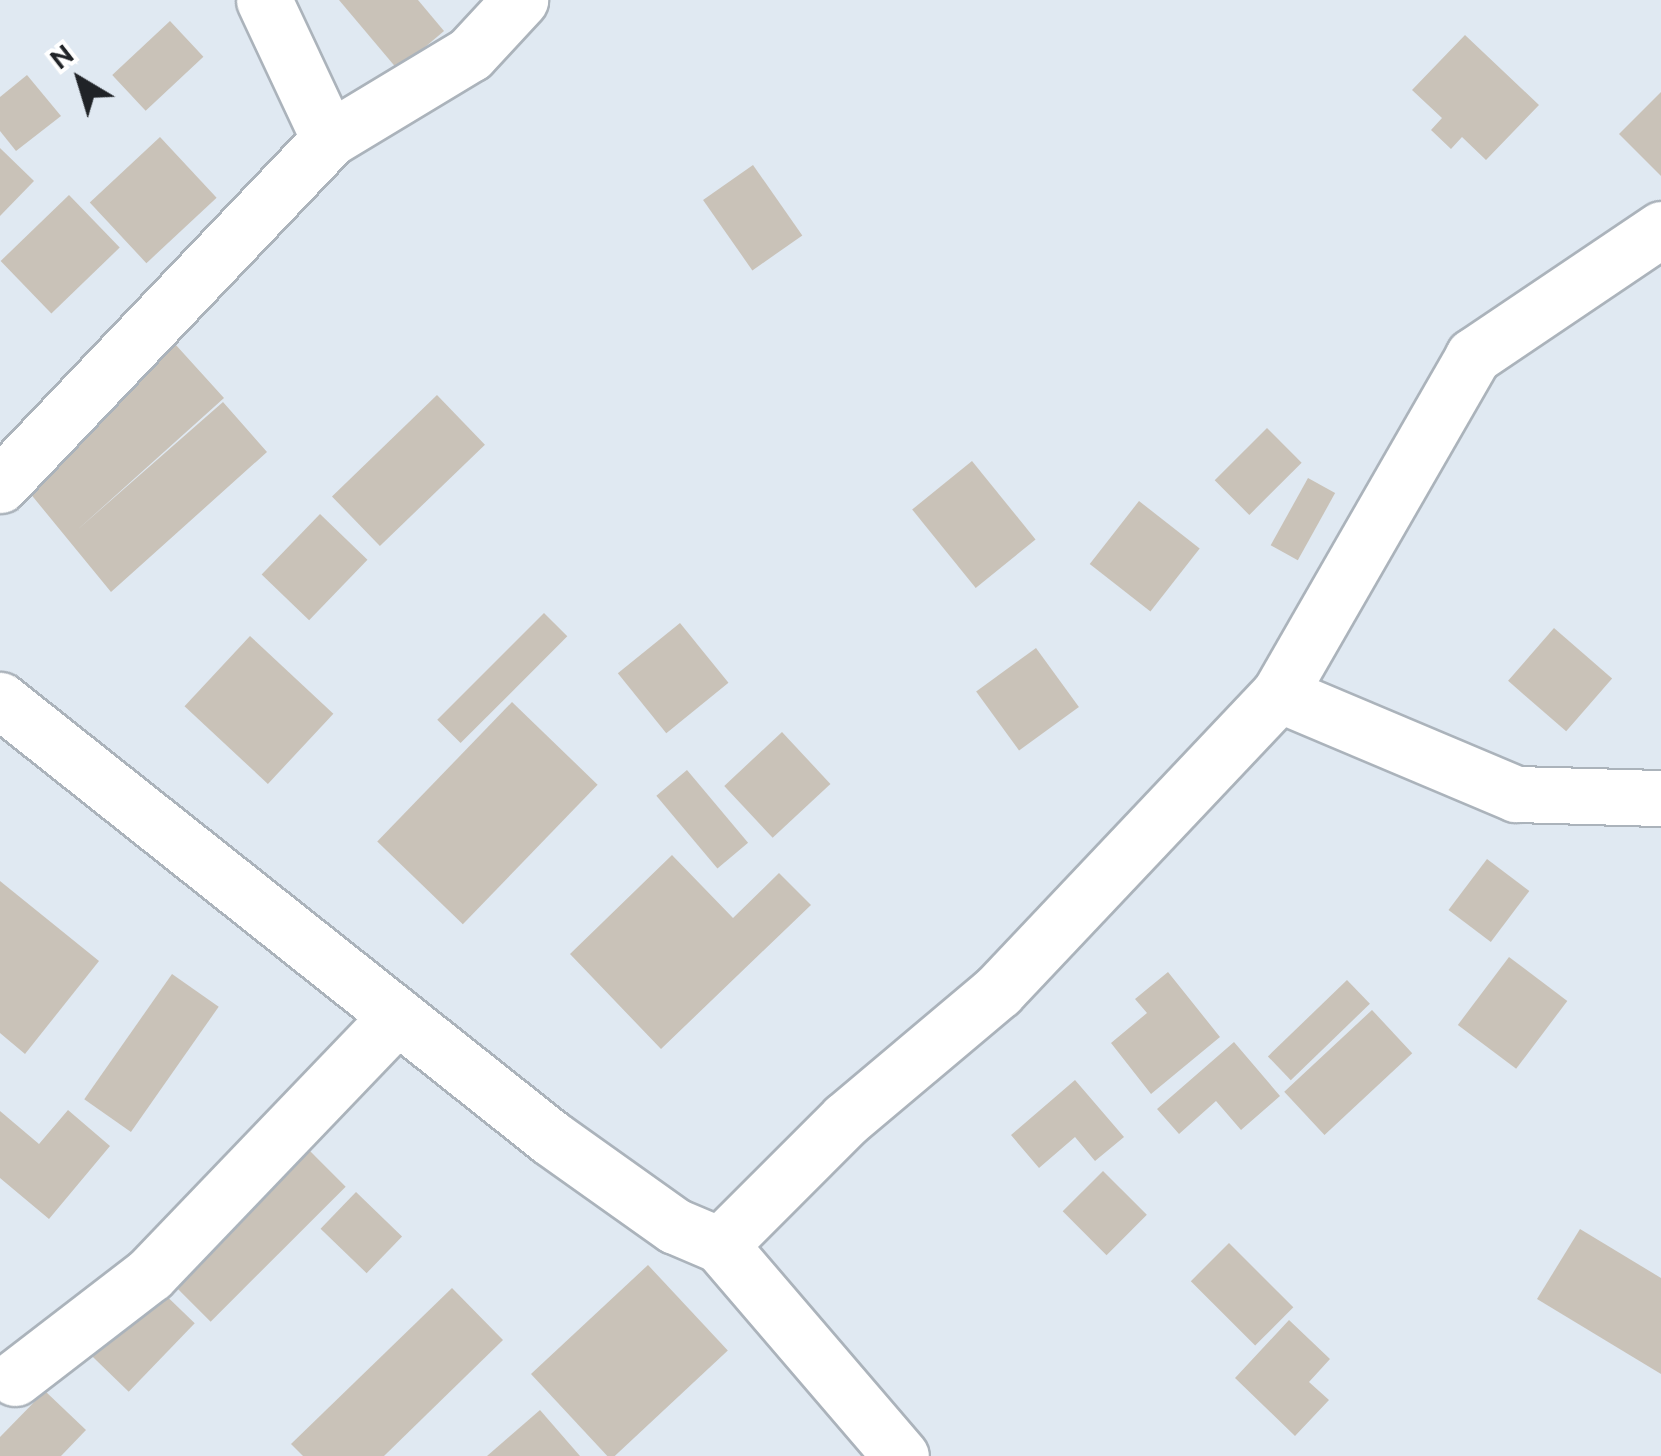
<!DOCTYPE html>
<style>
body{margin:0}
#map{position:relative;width:1661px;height:1456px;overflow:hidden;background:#e0e9f2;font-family:Ubuntu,sans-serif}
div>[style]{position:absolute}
.building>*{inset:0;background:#c9c2b8;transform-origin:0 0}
.roads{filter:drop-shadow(2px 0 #abb3bb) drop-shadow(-2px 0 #abb3bb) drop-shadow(0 2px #abb3bb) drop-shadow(0 -2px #abb3bb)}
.minor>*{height:55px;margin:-27.5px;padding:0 27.5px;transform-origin:27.5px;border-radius:27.5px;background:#fff}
span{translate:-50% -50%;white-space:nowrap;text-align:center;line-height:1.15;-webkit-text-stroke:10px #fff;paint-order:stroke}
.north{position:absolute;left:30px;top:30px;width:100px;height:100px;-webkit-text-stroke:8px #fff;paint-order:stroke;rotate:322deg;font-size:28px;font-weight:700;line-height:40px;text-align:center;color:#202327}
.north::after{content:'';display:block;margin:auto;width:35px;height:45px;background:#202327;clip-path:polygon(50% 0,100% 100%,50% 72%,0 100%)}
</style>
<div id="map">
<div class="building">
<i style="clip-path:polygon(339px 0,418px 0,444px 31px,398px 70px)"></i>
<i style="left:170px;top:21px;width:49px;height:79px;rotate:47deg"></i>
<i style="clip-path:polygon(1465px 35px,1539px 105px,1486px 160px,1462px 137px,1451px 149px,1431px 130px,1442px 118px,1412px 90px)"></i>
<i style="clip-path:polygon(27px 75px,61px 116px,16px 151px,0 131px,0 97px)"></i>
<i style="clip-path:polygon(1661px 92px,1661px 176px,1619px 134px)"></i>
<i style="left:160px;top:137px;width:83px;height:96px;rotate:47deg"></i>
<i style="clip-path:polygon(0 148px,34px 181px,0 216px)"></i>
<i style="left:753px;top:165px;width:86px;height:61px;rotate:55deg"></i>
<i style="left:69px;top:195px;width:73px;height:95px;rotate:46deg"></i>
<i style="clip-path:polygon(175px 344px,224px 398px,76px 531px,223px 402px,267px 452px,111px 592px,20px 481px)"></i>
<i style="left:437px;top:395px;width:69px;height:146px;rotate:46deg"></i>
<i style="left:1267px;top:428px;width:49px;height:74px;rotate:45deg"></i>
<i style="left:972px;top:461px;width:101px;height:77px;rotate:51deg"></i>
<i style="left:1308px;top:478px;width:31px;height:77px;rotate:29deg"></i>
<i style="left:1139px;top:501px;width:77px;height:80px;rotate:38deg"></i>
<i style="left:320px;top:514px;width:66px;height:84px;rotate:44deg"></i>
<i style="left:544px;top:613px;width:33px;height:151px;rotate:45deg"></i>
<i style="left:680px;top:623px;width:77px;height:80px;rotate:51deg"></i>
<i style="left:1554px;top:628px;width:77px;height:70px;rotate:41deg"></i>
<i style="left:250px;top:636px;width:114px;height:96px;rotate:43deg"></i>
<i style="left:1036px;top:648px;width:73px;height:74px;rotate:54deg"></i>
<i style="left:512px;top:702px;width:119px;height:194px;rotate:44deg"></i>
<i style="left:782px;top:732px;width:71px;height:79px;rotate:47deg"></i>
<i style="left:687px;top:770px;width:95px;height:40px;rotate:50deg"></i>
<i style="clip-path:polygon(672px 855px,733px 918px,779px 873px,811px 905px,661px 1049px,570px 954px)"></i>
<i style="left:1487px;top:859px;width:53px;height:64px;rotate:37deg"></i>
<i style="clip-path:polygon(0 881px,99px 961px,25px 1054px,0 1033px)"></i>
<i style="left:1509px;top:957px;width:73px;height:85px;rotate:37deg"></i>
<i style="clip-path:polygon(1168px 972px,1220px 1037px,1151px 1094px,1111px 1043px,1147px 1013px,1135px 999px)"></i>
<i style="left:172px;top:974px;width:57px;height:153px;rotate:35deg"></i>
<i style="left:1347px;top:980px;width:33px;height:110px;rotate:46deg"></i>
<i style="left:1372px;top:1010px;width:59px;height:120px;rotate:47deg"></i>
<i style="clip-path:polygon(1234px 1042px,1280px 1096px,1241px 1130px,1216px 1101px,1179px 1134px,1157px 1109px)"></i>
<i style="clip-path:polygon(1075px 1080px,1124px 1137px,1095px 1161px,1075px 1137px,1039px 1168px,1011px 1135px)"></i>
<i style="clip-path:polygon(68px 1110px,110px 1146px,49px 1219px,0 1178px,0 1111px,39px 1144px)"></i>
<i style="left:299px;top:1140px;width:66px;height:191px;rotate:45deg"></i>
<i style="left:1103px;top:1171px;width:62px;height:57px;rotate:45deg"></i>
<i style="left:356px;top:1192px;width:64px;height:51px;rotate:44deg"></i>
<i style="clip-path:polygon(1580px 1229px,1661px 1278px,1661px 1374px,1537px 1299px)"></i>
<i style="left:1229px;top:1243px;width:91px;height:54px;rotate:45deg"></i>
<i style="left:648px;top:1265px;width:117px;height:160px;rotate:47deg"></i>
<i style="left:153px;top:1283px;width:58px;height:95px;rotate:44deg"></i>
<i style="clip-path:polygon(452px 1288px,503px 1340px,384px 1456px,303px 1456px,291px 1444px)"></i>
<i style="clip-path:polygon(1289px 1320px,1330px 1359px,1309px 1382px,1329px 1400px,1295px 1436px,1235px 1378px)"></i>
<i style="clip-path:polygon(45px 1391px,86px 1430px,61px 1456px,0 1456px,0 1437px)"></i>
<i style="clip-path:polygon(540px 1410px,580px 1456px,487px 1456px)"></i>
</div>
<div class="roads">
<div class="minor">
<i style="left:329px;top:139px;width:165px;rotate:-31.1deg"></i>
<i style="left:470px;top:54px;width:74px;rotate:-47.2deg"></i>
<i style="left:0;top:485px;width:477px;rotate:-46.4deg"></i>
<i style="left:329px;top:139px;width:153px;rotate:-115.1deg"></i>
<i style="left:1279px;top:694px;width:390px;rotate:-60.1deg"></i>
<i style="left:1473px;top:356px;width:227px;rotate:-34deg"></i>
<i style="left:0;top:700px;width:704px;rotate:38.48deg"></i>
<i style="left:551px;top:1138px;width:152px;rotate:35.4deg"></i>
<i style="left:675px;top:1226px;width:49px;rotate:22.9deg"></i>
<i style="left:720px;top:1245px;width:278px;rotate:49.4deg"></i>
<i style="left:720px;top:1245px;width:178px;rotate:-45deg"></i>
<i style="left:846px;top:1119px;width:199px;rotate:-40.1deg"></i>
<i style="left:998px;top:991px;width:409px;rotate:-46.6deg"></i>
<i style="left:1279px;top:694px;width:257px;rotate:22.9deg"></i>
<i style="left:1516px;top:794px;width:145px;rotate:1.6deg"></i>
<i style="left:15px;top:1378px;width:170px;rotate:-37.6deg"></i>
<i style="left:150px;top:1274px;width:357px;rotate:-46.2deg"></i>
</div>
</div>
<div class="north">N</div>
</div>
